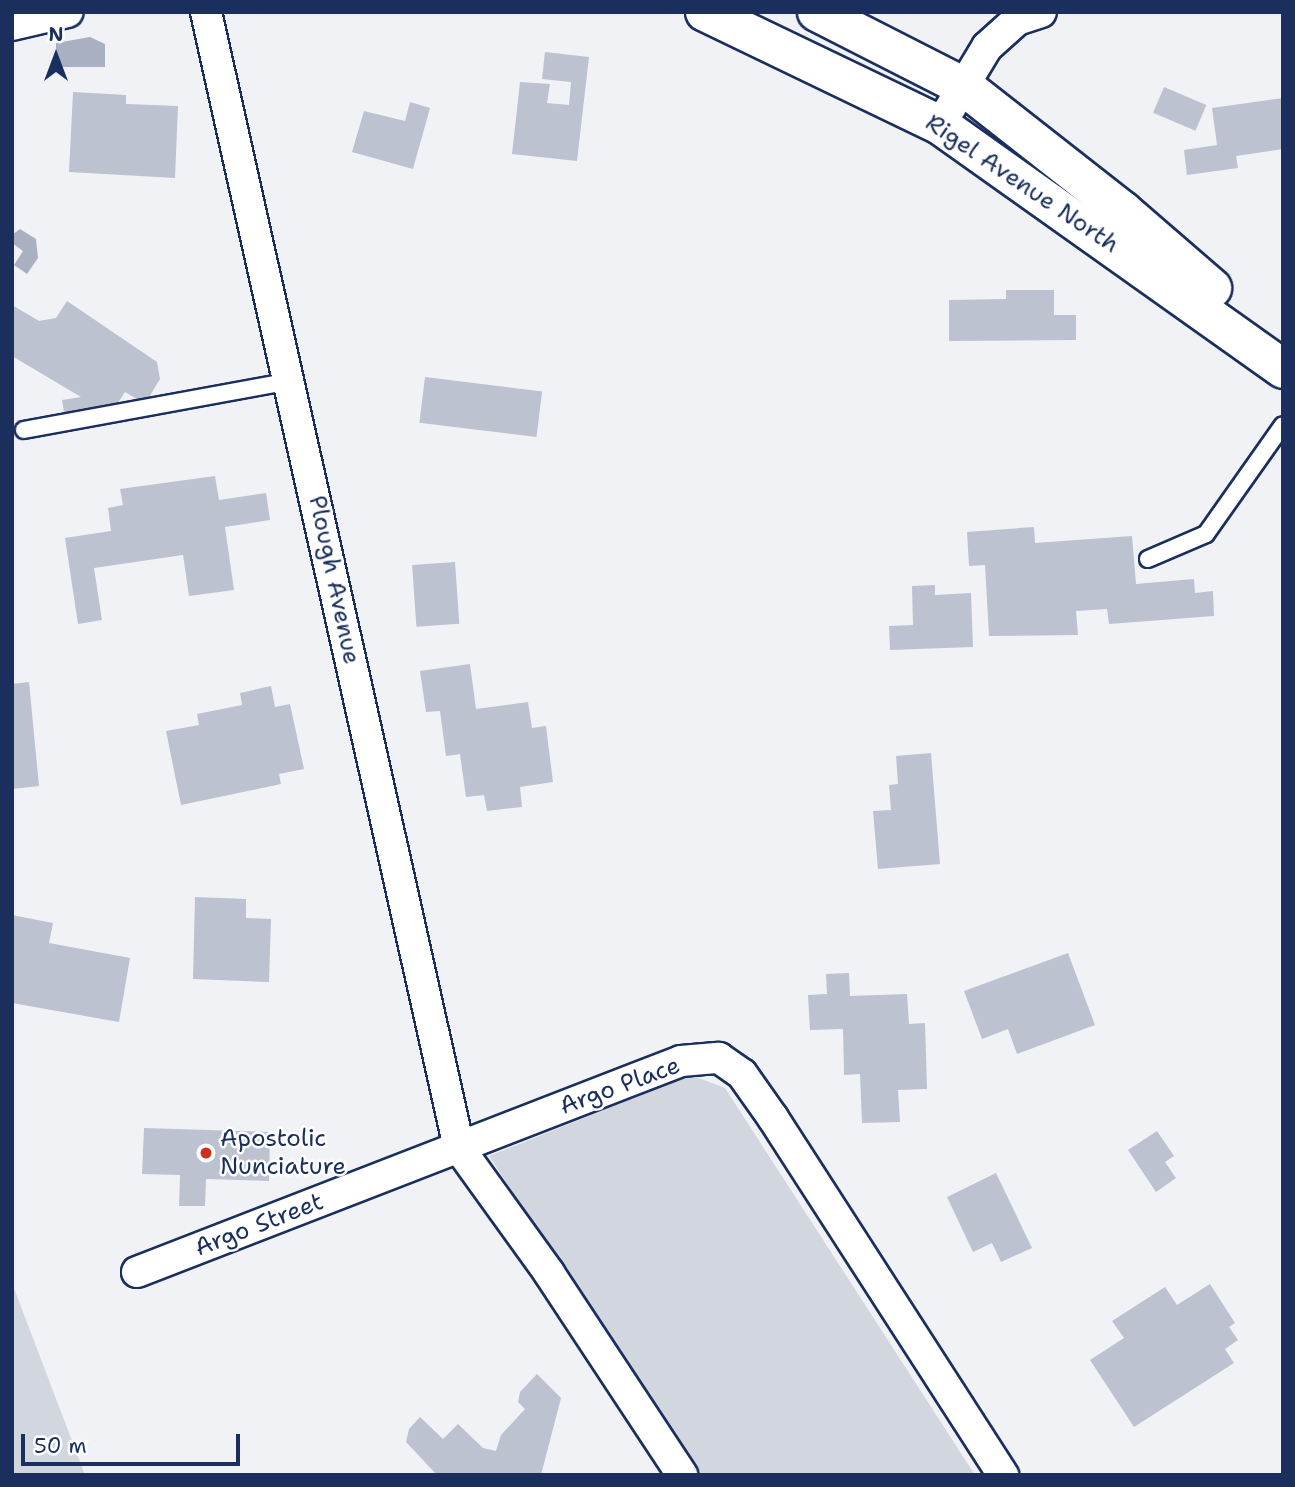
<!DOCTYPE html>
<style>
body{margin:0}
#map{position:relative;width:1295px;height:1487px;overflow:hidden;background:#f1f2f5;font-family:"Shantell Sans",sans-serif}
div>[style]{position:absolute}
.green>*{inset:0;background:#d2d6df}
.water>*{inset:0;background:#a8b0c2}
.building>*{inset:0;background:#bcc2d0;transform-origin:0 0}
.roads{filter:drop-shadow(2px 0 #1b2f5e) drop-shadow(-2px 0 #1b2f5e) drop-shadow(0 2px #1b2f5e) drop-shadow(0 -2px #1b2f5e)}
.lane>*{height:16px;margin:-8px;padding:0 8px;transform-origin:8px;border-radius:8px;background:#fff}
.street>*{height:30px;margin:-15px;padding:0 15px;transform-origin:15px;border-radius:15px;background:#fff}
.secondary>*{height:38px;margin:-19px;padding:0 19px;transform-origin:19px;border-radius:19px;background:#fff}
.dots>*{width:19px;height:19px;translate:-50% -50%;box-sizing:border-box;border:4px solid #fff;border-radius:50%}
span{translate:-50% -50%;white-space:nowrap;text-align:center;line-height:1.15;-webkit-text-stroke:5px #fff;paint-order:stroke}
.street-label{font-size:24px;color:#1b2f5e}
.poi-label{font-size:24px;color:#1b2f5e}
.left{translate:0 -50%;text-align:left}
.frame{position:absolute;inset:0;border:14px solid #1b2f5e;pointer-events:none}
.north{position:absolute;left:21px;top:21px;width:70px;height:70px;-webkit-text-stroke:5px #fff;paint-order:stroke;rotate:0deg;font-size:19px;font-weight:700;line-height:28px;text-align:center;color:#1b2f5e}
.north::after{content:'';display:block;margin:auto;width:24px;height:32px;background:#1b2f5e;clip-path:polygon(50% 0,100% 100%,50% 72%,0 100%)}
.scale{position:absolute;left:21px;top:1434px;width:219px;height:32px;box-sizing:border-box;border:4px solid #1b2f5e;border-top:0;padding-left:9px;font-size:21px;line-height:24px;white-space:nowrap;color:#1b2f5e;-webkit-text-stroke:5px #fff;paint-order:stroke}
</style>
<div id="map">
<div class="green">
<i style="clip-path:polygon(691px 1075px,725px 1088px,975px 1475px,697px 1475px,489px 1156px)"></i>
<i style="clip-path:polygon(12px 1283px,85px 1475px,12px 1475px)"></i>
</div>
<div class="water">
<i style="clip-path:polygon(90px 37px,105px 44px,105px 67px,56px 67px,56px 43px)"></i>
<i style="clip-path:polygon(20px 229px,36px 239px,38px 258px,27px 274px,14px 265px,23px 251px,12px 243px,12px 235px)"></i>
</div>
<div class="building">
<i style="clip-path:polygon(545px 52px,589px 57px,577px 161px,512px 154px,520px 82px,550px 84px,547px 103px,569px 105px,571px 82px,542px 79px)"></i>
<i style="left:1164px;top:87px;width:46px;height:28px;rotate:23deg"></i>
<i style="clip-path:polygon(73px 92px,126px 95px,126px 104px,178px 106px,175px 178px,69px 172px)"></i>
<i style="clip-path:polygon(1283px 98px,1283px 149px,1236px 156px,1238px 168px,1187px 175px,1184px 150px,1217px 145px,1212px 108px)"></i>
<i style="clip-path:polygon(410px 102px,430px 108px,413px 169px,352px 152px,364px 111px,405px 121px)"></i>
<i style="clip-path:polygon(1006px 290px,1054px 290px,1054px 315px,1076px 315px,1076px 340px,949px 341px,949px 300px,1006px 299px)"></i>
<i style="clip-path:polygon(67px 301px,157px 362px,160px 379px,145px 404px,125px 392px,112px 412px,65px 419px,62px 400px,81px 397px,12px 356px,12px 305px,39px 321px,56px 318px)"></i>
<i style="left:425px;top:377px;width:118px;height:46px;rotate:7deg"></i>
<i style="clip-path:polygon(215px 476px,219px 500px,266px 493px,270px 520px,225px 527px,234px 590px,189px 596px,183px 555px,94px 568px,102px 620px,78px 624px,65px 538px,111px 531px,108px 508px,123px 505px,120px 489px)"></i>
<i style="clip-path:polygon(1034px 527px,1035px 543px,1132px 536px,1136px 584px,1194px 579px,1195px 593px,1213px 591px,1214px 616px,1109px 624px,1107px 609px,1076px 611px,1078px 635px,989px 636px,985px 565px,969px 566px,967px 532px)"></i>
<i style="left:455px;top:562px;width:62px;height:43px;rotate:86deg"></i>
<i style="clip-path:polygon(935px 585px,935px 595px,971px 593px,973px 647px,890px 650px,889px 626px,913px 625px,912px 586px)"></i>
<i style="clip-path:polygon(470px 664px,476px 709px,528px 702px,532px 728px,546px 726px,553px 782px,520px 787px,522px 807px,487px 811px,484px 795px,466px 797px,460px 754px,446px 756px,440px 711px,426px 712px,420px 671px)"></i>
<i style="clip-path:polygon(29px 682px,39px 786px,12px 789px,12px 684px)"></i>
<i style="clip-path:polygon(271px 686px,275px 707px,290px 704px,304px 769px,279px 774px,281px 784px,181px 805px,166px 731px,199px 725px,197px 714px,242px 705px,240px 693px)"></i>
<i style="clip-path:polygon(931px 753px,940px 864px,878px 869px,873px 811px,891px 810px,889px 785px,898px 784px,896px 756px)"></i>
<i style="clip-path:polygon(195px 897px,246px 899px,246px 918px,271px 919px,269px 982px,193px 979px)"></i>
<i style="clip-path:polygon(12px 915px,53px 923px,49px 943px,130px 958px,119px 1022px,12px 1003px)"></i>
<i style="clip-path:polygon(1068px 953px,1095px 1025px,1017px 1054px,1008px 1029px,982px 1039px,964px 991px)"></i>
<i style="clip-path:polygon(849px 973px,850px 996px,907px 994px,909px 1024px,925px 1023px,927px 1089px,898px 1090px,900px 1122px,862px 1123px,860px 1074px,844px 1075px,843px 1029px,810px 1030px,808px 995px,827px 994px,826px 974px)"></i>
<i style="clip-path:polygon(144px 1128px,270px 1132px,269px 1181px,206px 1179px,205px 1206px,179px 1206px,180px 1175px,142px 1174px)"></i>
<i style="clip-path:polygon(1157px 1131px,1174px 1156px,1165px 1162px,1176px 1178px,1156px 1192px,1128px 1150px)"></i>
<i style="clip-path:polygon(996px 1173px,1032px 1248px,1001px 1262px,992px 1243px,973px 1252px,947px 1197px)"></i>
<i style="clip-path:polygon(1210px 1284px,1235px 1323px,1229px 1327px,1238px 1340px,1225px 1349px,1234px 1363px,1134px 1427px,1090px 1360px,1124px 1338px,1112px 1321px,1165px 1287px,1177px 1305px)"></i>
<i style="clip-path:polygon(537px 1374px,561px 1398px,541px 1475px,437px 1475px,406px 1442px,409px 1429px,420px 1417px,443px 1439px,458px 1424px,483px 1448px,496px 1451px,501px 1435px,525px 1409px,518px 1402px,520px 1392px)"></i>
</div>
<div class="roads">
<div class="lane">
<i style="left:24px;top:430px;width:271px;rotate:-10.4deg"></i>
<i style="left:1148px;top:559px;width:63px;rotate:-23.3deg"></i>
<i style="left:1206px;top:534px;width:133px;rotate:-54.8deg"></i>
</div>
<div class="street">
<i style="left:206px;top:12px;width:1164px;rotate:77.44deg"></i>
<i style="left:459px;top:1148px;width:154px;rotate:54.2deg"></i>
<i style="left:549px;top:1273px;width:242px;rotate:56.6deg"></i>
<i style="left:12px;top:25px;width:57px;rotate:-13.1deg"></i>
<i style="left:940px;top:125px;width:91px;rotate:-58.9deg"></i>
<i style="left:987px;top:47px;width:40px;rotate:-42deg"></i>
<i style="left:1017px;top:20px;width:25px;rotate:-18deg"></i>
<i style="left:137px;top:1272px;width:583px;rotate:-21.2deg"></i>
<i style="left:681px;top:1061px;width:38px;rotate:-5deg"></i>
<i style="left:719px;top:1058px;width:28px;rotate:35deg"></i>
<i style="left:742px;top:1074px;width:54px;rotate:54.8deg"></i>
<i style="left:773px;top:1118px;width:425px;rotate:57.2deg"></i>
</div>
<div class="secondary">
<i style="left:705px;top:12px;width:261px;rotate:25.7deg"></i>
<i style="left:940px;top:125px;width:421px;rotate:35.4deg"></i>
<i style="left:817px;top:12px;width:167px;rotate:27deg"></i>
<i style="left:966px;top:88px;width:199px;rotate:38.1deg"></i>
<i style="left:1123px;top:211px;width:118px;rotate:40.9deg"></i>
</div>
</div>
<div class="dots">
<i style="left:206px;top:1153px;background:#c8321e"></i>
</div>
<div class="street-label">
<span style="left:1022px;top:184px;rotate:34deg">Rigel Avenue North</span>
<span style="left:334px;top:580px;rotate:78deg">Plough Avenue</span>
<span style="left:620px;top:1086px;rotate:-20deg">Argo Place</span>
<span style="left:259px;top:1225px;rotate:-21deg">Argo Street</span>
</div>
<div class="poi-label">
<span class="left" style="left:220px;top:1153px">Apostolic<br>Nunciature</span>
</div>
<div class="frame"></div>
<div class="north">N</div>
<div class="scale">50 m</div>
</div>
